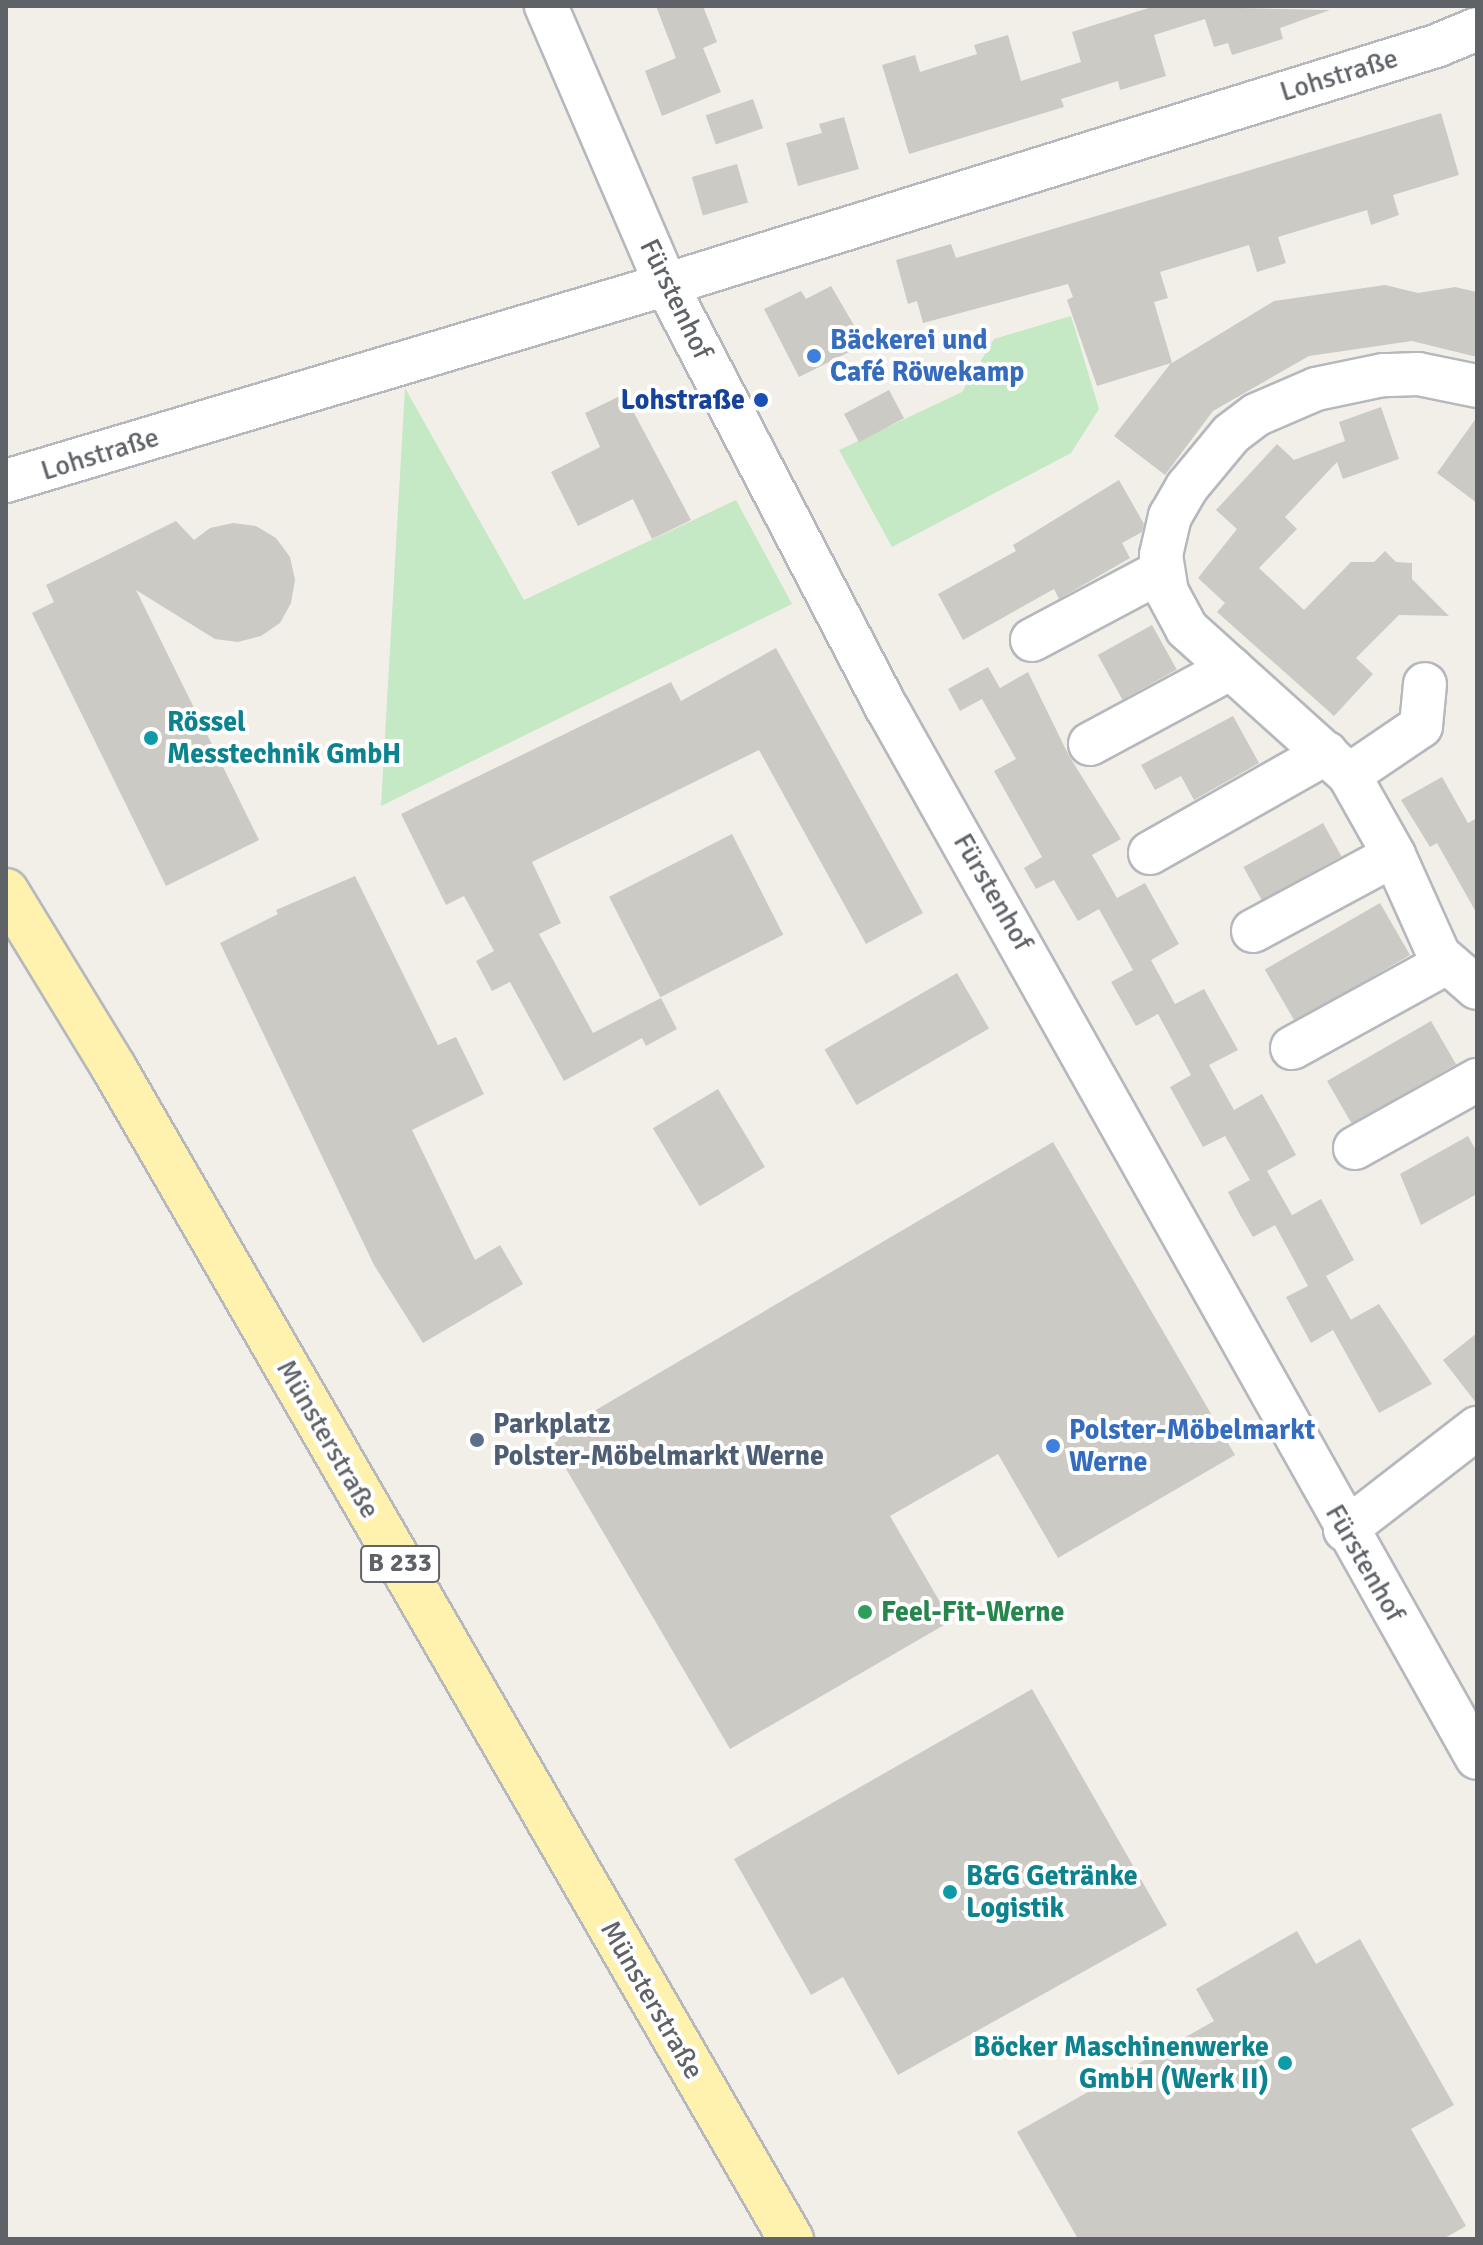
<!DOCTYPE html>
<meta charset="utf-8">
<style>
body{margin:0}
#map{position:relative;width:1483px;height:2245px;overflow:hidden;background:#f1efe8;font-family:Signika,sans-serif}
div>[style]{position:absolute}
.green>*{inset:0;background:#c5e8c5}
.building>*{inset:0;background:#cccac5;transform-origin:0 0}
.roads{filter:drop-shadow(2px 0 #b5b8bc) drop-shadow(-2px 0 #b5b8bc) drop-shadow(0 2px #b5b8bc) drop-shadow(0 -2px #b5b8bc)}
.minor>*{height:42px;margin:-21px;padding:0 21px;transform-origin:21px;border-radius:21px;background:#fff}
.major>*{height:44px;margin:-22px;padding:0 22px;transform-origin:22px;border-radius:22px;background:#fff2af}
.dots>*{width:22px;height:22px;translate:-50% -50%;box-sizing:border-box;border:4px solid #fff;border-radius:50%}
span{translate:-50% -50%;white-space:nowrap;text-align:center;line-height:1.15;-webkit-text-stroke:8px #fff;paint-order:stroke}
.shield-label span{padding:2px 6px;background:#fff;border:2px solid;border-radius:6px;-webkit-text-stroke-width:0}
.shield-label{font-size:26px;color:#5f6368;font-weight:700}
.street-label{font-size:28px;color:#5f6368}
.shop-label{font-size:28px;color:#366cbe;font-weight:700}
.left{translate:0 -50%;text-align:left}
.transit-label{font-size:28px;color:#164399;font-weight:700}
.right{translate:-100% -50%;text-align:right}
.culture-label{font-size:28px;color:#0d838f;font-weight:700}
.service-label{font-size:28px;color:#4e5e75;font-weight:700}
.leisure-label{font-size:28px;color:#27864d;font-weight:700}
.frame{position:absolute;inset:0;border:8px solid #5f6368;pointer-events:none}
</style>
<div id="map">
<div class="green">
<i style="clip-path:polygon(1071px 316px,1099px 409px,1071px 453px,892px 547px,839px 450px,962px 392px,994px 339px)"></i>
<i style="clip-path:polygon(405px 388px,524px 600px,736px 500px,792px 604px,381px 806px)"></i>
</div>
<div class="building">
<i style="clip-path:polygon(656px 6px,703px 6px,717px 42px,703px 48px,721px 92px,662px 116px,645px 71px,676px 58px)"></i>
<i style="clip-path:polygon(1155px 6px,1330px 10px,1280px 28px,1283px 39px,1232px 55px,1228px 43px,1214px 47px,1205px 19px,1154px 35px,1166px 76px,1120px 90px,1118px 81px,1061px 99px,1064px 107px,909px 154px,882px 65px,915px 55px,920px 72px,977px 54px,974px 45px,1008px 35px,1021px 81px,1081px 62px,1072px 32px)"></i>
<i style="left:753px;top:99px;width:31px;height:50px;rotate:71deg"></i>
<i style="clip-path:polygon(1441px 113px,1459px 175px,1393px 195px,1399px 215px,1371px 225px,1367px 210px,1278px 237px,1286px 263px,1257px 272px,1249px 245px,1160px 272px,1168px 298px,1154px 302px,1172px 363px,1274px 301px,1385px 285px,1418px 293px,1455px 287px,1477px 292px,1477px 357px,1412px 341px,1309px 356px,1213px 411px,1165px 475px,1114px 436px,1171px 363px,1097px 386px,1067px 300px,1073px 297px,1068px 284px,923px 323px,917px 301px,908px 304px,896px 260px,951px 244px,956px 258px)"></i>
<i style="clip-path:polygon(844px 117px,859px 169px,798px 186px,786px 143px,822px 133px,819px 124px)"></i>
<i style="left:737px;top:164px;width:40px;height:47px;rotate:74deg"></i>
<i style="clip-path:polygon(831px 286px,865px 344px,799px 377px,764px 309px,801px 291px,806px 299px)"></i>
<i style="left:889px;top:390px;width:32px;height:51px;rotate:62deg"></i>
<i style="clip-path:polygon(624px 394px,691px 520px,652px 539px,633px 499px,578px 526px,551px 472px,600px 447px,585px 413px)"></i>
<i style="clip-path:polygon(1381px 407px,1399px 459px,1343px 479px,1337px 462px,1285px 517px,1297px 529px,1259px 568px,1304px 610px,1351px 562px,1374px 562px,1385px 551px,1396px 562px,1412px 563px,1412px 579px,1449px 616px,1399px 615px,1356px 658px,1373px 674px,1334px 716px,1217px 612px,1225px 603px,1198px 578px,1237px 529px,1216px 510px,1277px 444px,1294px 460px,1345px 441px,1339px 422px)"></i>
<i style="clip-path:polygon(1477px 417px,1477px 503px,1437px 473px)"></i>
<i style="clip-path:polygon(1119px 480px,1144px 524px,1142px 532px,1122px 543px,1130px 558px,1059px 599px,1054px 589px,963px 640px,938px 594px,1016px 551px,1013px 545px)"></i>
<i style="clip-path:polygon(176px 521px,194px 540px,210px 528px,233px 523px,256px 526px,276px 538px,290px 557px,295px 580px,291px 603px,280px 623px,261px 636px,238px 642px,215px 639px,136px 590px,259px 840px,166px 886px,32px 613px,54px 602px,46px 585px)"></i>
<i style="left:1152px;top:625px;width:51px;height:62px;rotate:61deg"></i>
<i style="clip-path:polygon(776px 648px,923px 913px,866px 944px,759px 750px,532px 862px,561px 923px,539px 934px,593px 1033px,661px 998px,677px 1029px,646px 1046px,642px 1038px,564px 1081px,510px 982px,492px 991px,476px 961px,494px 951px,464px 896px,446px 905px,401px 814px,671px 682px,681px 701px)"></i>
<i style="clip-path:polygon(988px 667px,1000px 688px,1028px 672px,1069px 756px,1121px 839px,1092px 855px,1105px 877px,1117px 898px,1145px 883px,1179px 944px,1151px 960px,1175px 1004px,1204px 989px,1238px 1050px,1209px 1065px,1234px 1110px,1262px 1094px,1279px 1124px,1296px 1155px,1267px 1171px,1292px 1215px,1287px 1218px,1321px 1199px,1354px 1260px,1326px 1276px,1351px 1320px,1345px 1323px,1379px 1304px,1432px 1384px,1379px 1413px,1333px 1330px,1311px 1343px,1286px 1297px,1308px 1286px,1275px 1225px,1253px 1237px,1240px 1215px,1228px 1192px,1250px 1180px,1225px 1136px,1203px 1147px,1170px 1087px,1191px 1075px,1158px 1014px,1136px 1026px,1111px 982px,1133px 970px,1099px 909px,1078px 921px,1054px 880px,1036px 889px,1024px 868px,1042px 857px,994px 771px,1016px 759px,982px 699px,960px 711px,948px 689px)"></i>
<i style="clip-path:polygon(1233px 716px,1259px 763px,1194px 800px,1181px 776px,1155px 790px,1141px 765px)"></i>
<i style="clip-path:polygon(1442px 777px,1468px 823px,1477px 818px,1477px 914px,1437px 843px,1430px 847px,1401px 800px)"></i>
<i style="left:1323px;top:823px;width:38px;height:91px;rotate:61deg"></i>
<i style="left:732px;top:834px;width:113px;height:138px;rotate:63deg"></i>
<i style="clip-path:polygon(355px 876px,438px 1045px,456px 1037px,484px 1094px,412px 1130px,475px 1260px,500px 1245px,523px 1284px,423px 1343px,374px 1265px,220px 943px,278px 914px,276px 910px)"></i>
<i style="left:1380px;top:903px;width:60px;height:133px;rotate:60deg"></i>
<i style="left:957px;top:973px;width:64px;height:153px;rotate:60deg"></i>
<i style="left:1431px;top:1021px;width:50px;height:120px;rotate:60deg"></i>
<i style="left:718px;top:1089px;width:91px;height:76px;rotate:59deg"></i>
<i style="clip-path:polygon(1468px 1136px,1477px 1152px,1477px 1194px,1421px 1225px,1400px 1174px)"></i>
<i style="clip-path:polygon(1053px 1142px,1235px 1455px,1058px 1558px,998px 1454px,890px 1516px,951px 1621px,730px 1749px,548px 1438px)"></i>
<i style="clip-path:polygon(1477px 1333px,1477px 1404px,1443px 1360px)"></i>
<i style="clip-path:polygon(1032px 1689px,1167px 1925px,898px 2075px,843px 1977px,811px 1995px,734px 1859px)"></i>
<i style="clip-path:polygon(1297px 1931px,1316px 1964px,1360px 1939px,1454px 2105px,1411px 2129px,1466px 2226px,1443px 2239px,1078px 2239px,1017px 2132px,1214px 2021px,1196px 1989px)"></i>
</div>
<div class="roads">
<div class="minor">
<i style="left:546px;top:6px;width:303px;rotate:66.7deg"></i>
<i style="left:666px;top:284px;width:478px;rotate:62.5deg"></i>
<i style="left:887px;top:708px;width:1204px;rotate:60.67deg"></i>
<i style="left:1477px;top:386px;width:60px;rotate:-168.5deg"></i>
<i style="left:1418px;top:374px;width:35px;rotate:178deg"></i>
<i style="left:1383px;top:375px;width:68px;rotate:168.2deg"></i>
<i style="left:1316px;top:389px;width:65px;rotate:156.6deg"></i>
<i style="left:1256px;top:415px;width:31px;rotate:143deg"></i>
<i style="left:1231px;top:434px;width:69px;rotate:129.7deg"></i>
<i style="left:1187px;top:487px;width:34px;rotate:120deg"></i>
<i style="left:1170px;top:516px;width:40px;rotate:103deg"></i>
<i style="left:1161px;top:555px;width:37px;rotate:81deg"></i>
<i style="left:1167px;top:592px;width:42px;rotate:61.6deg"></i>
<i style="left:1187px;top:629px;width:218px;rotate:42deg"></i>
<i style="left:1349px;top:775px;width:92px;rotate:60.6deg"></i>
<i style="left:1394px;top:855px;width:110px;rotate:65.8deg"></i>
<i style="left:1439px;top:955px;width:50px;rotate:41deg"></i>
<i style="left:6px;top:481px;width:715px;rotate:-16.58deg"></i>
<i style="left:691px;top:277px;width:780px;rotate:-17.23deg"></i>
<i style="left:1436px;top:46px;width:44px;rotate:-22.5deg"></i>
<i style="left:1032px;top:640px;width:147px;rotate:-28deg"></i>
<i style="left:1090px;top:744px;width:160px;rotate:-28.3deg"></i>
<i style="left:1349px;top:775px;width:87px;rotate:-34.2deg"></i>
<i style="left:1421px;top:726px;width:42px;rotate:-84.6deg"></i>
<i style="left:1150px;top:853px;width:203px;rotate:-29.5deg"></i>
<i style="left:1253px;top:931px;width:160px;rotate:-28.3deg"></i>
<i style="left:1292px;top:1048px;width:175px;rotate:-28.8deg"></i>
<i style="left:1355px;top:1148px;width:140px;rotate:-29.1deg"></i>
<i style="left:1345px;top:1530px;width:167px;rotate:-37.7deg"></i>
</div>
<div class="major">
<i style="left:6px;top:891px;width:207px;rotate:58.6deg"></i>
<i style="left:114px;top:1068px;width:1353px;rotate:59.97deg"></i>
</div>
</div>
<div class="dots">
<i style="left:814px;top:356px;background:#3f7fe0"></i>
<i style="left:761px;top:400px;background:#1a4fb4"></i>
<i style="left:151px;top:738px;background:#0f9aa8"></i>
<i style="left:477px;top:1440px;background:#5c6f8a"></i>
<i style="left:1053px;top:1446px;background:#3f7fe0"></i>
<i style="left:865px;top:1612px;background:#2e9e5b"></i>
<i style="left:950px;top:1892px;background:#0f9aa8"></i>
<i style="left:1285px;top:2063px;background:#0f9aa8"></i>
</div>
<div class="shield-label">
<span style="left:400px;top:1564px">B 233</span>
</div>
<div class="street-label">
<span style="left:1339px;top:75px;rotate:-17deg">Lohstraße</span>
<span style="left:676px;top:299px;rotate:64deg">Fürstenhof</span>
<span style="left:100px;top:454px;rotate:-17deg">Lohstraße</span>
<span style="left:993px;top:892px;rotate:60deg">Fürstenhof</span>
<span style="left:328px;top:1439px;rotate:60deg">Münsterstraße</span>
<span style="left:1365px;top:1563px;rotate:60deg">Fürstenhof</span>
<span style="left:652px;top:2000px;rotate:60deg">Münsterstraße</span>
</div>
<div class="shop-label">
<span class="left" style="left:830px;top:356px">Bäckerei und<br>Café Röwekamp</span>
<span class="left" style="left:1069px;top:1446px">Polster-Möbelmarkt<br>Werne</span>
</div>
<div class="transit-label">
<span class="right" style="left:745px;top:400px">Lohstraße</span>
</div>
<div class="culture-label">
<span class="left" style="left:167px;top:738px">Rössel<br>Messtechnik GmbH</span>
<span class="left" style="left:966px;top:1892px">B&amp;G Getränke<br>Logistik</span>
<span class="right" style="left:1269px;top:2063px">Böcker Maschinenwerke<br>GmbH (Werk II)</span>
</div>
<div class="service-label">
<span class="left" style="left:493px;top:1440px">Parkplatz<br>Polster-Möbelmarkt Werne</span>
</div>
<div class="leisure-label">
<span class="left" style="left:881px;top:1612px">Feel-Fit-Werne</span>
</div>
<div class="frame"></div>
</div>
